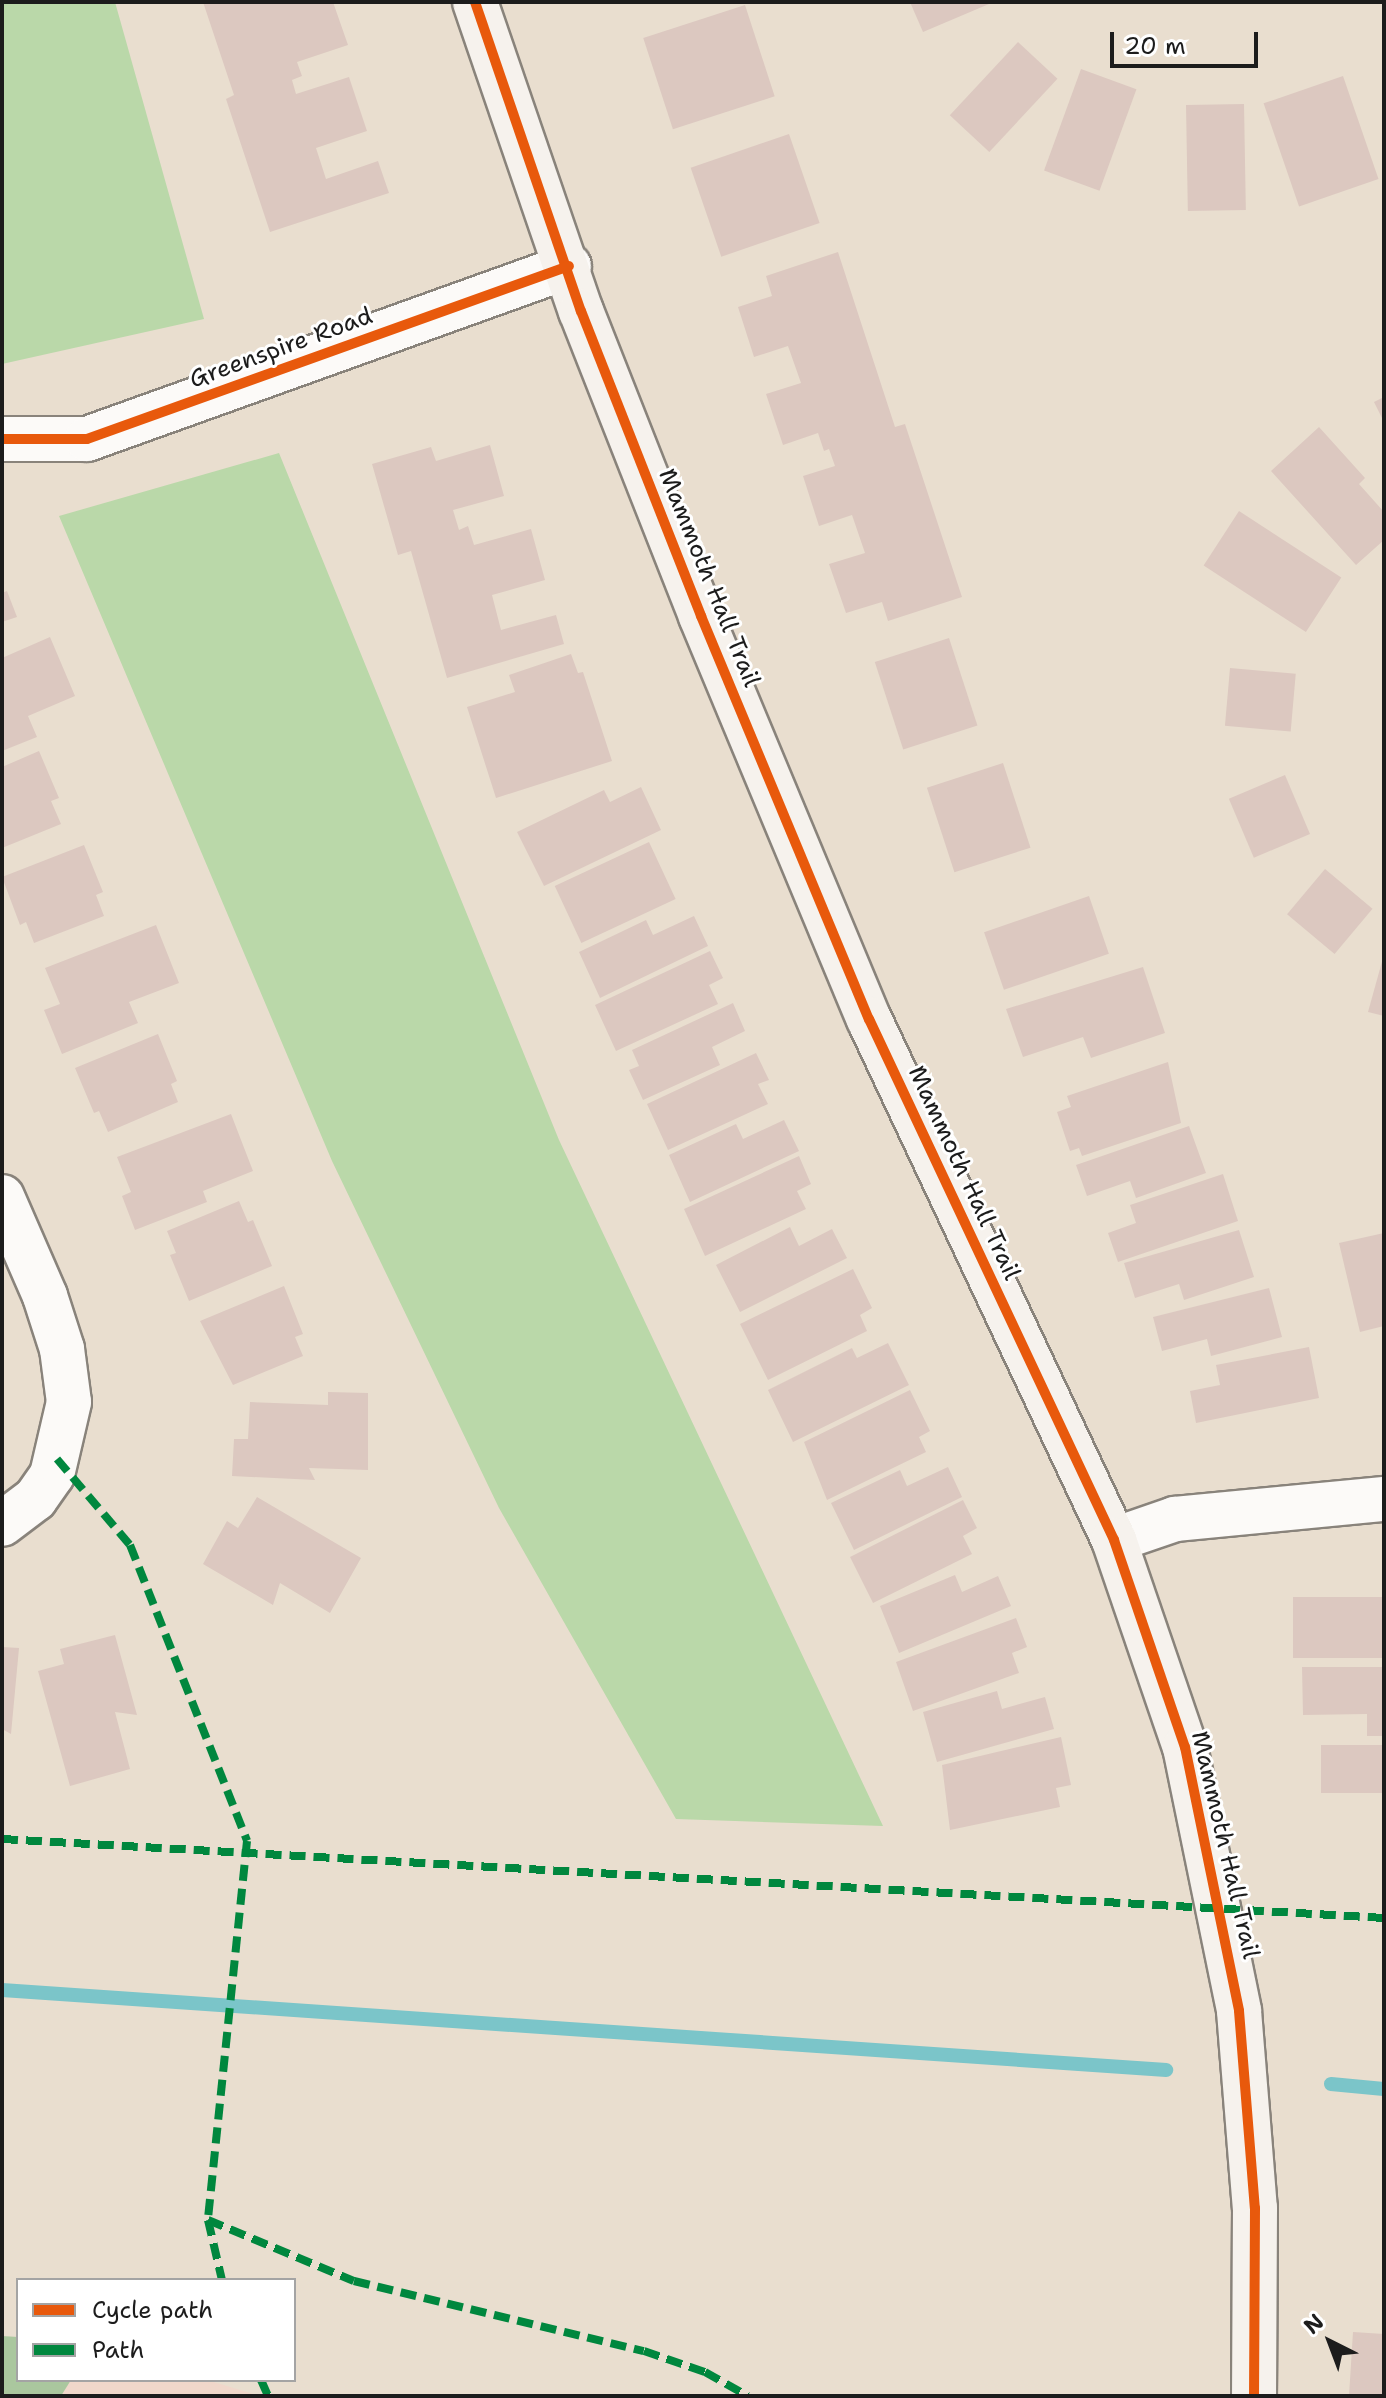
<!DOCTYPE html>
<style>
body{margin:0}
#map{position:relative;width:1386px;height:2398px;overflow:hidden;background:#e9decf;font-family:"Shantell Sans",sans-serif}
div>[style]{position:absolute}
.built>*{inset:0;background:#f0d7ca}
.green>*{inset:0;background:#bad8a9}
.forest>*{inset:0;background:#aac79e}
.stream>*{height:14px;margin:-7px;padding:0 7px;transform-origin:7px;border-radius:7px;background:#7bc5c9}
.building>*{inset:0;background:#dcc8c0;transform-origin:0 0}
.roads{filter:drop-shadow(2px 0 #89837b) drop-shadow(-2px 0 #89837b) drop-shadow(0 2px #89837b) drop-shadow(0 -2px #89837b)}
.street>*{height:44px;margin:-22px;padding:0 22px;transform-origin:22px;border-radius:22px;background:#fcfaf8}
.secondary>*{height:44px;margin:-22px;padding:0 22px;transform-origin:22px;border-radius:22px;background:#f6f2ed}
.quiet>*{height:8px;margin-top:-4px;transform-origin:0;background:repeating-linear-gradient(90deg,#00873e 0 16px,transparent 0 24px)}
.cycleway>*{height:10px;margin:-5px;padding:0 5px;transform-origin:5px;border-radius:5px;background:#e8590c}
span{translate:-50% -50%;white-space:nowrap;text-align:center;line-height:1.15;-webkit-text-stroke:6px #fff;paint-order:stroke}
.street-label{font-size:24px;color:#1c1c1c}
.frame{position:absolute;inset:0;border:4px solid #1c1c1c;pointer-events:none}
.legend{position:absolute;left:16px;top:2278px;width:280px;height:104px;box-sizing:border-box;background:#fff;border:2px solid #a4a4a4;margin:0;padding:10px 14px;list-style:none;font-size:24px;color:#1c1c1c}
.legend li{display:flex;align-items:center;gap:16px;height:40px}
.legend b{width:40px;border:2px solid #a4a4a4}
.north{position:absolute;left:1290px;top:2302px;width:80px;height:80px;-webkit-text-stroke:6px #fff;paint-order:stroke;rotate:318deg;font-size:22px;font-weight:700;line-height:32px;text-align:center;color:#1c1c1c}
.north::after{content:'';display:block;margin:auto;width:28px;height:36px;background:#1c1c1c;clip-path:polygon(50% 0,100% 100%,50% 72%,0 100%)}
.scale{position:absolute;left:1110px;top:32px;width:148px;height:36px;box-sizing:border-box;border:4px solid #1c1c1c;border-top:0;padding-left:10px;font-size:24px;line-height:28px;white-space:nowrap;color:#1c1c1c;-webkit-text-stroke:6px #fff;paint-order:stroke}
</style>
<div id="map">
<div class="built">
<i style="clip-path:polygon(71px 2380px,207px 2380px,260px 2396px,61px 2396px)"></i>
</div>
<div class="green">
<i style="clip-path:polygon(2px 2px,115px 2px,204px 319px,2px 364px)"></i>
<i style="clip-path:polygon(279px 453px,559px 1140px,883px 1826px,676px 1819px,499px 1508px,332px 1161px,59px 516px)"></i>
</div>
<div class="forest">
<i style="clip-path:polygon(2px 2336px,18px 2337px,18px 2380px,71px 2380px,61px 2396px,2px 2396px)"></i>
</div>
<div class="stream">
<i style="left:2px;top:1990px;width:1167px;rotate:3.93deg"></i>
<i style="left:1331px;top:2084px;width:53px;rotate:5.4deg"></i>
</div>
<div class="building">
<i style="clip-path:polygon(203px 2px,333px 2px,348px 45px,297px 62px,302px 76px,292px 80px,296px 94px,349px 77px,367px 131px,316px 148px,326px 179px,378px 161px,389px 193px,270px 232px,226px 99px,234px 95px)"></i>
<i style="clip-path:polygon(910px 2px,988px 2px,989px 4px,923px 32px)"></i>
<i style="left:745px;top:5px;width:96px;height:107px;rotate:72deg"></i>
<i style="left:1018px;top:42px;width:54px;height:100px;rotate:43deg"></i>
<i style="left:1081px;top:69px;width:59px;height:108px;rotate:20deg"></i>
<i style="left:1343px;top:76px;width:109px;height:84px;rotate:71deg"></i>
<i style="left:1244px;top:104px;width:106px;height:58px;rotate:89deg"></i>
<i style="left:789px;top:134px;width:94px;height:104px;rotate:71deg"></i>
<i style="clip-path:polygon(838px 252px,895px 427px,905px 424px,962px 597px,888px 621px,882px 602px,846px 613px,829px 564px,865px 553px,852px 515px,819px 526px,803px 476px,835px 466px,829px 449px,824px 451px,818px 433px,783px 445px,766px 394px,801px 383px,788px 346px,754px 357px,738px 307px,772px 296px,766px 276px)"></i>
<i style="clip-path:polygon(1384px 397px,1384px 422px,1374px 402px)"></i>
<i style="clip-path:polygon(1319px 427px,1365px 478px,1359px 484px,1384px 512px,1384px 540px,1356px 565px,1271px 471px)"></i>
<i style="clip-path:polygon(490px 445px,504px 496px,453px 510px,459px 530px,468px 526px,474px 545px,531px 529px,545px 580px,492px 595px,501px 630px,556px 615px,564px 644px,447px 678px,411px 551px,398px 555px,372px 464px,431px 447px,436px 461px)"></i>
<i style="left:1239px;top:511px;width:122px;height:65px;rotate:33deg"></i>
<i style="clip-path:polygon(7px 591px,17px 617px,2px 622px,2px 593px)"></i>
<i style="clip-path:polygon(50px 637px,75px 696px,28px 716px,37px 737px,2px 751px,2px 658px)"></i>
<i style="left:949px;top:638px;width:92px;height:78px;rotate:72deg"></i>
<i style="clip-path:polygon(571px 654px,578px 673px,583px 672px,612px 761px,496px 798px,467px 707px,515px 692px,509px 675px)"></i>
<i style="left:1230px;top:668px;width:66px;height:58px;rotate:5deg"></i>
<i style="clip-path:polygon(39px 751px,59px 798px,51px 801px,61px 824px,2px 848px,2px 767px)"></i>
<i style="left:1003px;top:763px;width:89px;height:80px;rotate:72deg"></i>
<i style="left:1285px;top:775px;width:64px;height:61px;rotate:67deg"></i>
<i style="clip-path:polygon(641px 787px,661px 830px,544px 886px,517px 832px,604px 790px,610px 802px)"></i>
<i style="left:649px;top:842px;width:63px;height:104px;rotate:65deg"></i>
<i style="clip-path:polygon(84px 845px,103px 892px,96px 895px,104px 916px,34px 943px,26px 922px,20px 925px,2px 877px)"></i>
<i style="left:1325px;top:869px;width:62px;height:59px;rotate:40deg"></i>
<i style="left:1089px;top:896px;width:61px;height:111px;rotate:71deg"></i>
<i style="clip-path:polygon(694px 916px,708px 946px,600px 998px,579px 952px,646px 920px,653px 935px)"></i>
<i style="clip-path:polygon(156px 925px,179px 983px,129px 1002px,138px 1023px,62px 1054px,44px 1010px,60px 1004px,45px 968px)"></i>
<i style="clip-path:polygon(710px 951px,723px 978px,709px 985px,718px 1004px,616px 1051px,595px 1005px)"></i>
<i style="clip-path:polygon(1383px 958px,1384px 958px,1384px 1016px,1368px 1012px)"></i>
<i style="clip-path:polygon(1143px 967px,1165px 1033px,1091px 1058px,1083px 1037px,1023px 1057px,1006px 1009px)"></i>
<i style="clip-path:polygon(733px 1003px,745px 1031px,712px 1047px,720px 1065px,643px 1100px,629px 1070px,639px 1066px,632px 1050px)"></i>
<i style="clip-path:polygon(158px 1034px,177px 1081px,171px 1084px,178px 1102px,108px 1132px,99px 1111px,94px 1113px,75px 1068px)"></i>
<i style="clip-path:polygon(756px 1053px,769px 1080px,758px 1084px,768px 1104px,668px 1150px,647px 1104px)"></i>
<i style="clip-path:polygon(1168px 1062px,1181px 1123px,1082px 1156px,1079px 1148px,1070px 1151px,1057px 1112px,1071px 1107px,1067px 1096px)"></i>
<i style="clip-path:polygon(231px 1114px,253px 1171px,203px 1191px,207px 1202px,135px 1230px,122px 1196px,131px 1192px,117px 1157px)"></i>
<i style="clip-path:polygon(784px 1120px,799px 1151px,690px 1202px,669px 1155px,736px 1124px,743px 1139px)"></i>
<i style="clip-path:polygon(1189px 1126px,1206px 1173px,1136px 1198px,1130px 1181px,1087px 1196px,1076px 1165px)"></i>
<i style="clip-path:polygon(799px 1156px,811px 1184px,797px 1191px,806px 1209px,705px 1256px,684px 1209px)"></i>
<i style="clip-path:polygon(1223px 1174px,1238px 1221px,1118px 1262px,1108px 1233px,1136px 1223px,1130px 1205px)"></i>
<i style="clip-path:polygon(239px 1201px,248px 1222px,253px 1220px,272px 1266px,189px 1301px,170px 1255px,176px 1253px,167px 1231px)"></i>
<i style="clip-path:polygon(790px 1227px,799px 1246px,832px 1229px,847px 1258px,740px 1312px,716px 1265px)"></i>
<i style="clip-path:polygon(1239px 1230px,1254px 1277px,1184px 1300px,1179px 1284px,1135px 1298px,1124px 1263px)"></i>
<i style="clip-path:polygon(1384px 1233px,1384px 1326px,1360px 1332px,1339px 1243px)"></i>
<i style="clip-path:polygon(853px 1269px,872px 1308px,860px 1315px,867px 1331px,768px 1380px,740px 1324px)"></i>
<i style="clip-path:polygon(284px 1286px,303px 1334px,295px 1337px,303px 1356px,233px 1385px,200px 1321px)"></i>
<i style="clip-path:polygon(1269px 1288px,1282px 1337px,1211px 1356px,1207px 1339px,1162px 1351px,1153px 1317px)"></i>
<i style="clip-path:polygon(888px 1343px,909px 1385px,793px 1442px,768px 1390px,852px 1348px,857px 1358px)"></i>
<i style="clip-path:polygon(1309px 1347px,1319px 1398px,1196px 1423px,1190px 1391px,1220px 1385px,1216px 1365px)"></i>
<i style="clip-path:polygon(910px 1390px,930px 1431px,919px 1437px,926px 1452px,827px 1500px,804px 1442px)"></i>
<i style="clip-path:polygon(328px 1392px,368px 1393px,368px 1470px,309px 1468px,315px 1480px,232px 1476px,234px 1439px,248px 1439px,250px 1402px,328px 1405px)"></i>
<i style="clip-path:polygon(948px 1467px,962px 1497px,854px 1550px,831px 1503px,900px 1470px,907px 1486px)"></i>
<i style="clip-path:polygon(257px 1497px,361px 1558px,330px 1613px,280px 1583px,273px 1605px,203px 1564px,227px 1521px,238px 1528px)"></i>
<i style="clip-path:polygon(963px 1500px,977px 1528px,963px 1536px,972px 1554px,873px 1603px,850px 1557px)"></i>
<i style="clip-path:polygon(955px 1575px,962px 1592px,998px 1576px,1011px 1606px,899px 1653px,880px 1606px)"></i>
<i style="left:1384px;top:1597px;width:61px;height:91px;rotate:90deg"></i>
<i style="clip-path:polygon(1016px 1618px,1027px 1647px,1012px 1653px,1019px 1673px,913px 1711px,896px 1662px)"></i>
<i style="clip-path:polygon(115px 1635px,137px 1715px,115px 1712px,130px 1769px,70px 1786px,38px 1671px,64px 1664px,60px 1649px)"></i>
<i style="clip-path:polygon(2px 1647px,19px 1648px,11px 1734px,2px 1729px)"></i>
<i style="clip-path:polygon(1302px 1667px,1384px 1667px,1384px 1736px,1367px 1736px,1367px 1714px,1303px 1715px)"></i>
<i style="clip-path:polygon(997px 1691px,1002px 1709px,1045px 1697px,1054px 1729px,937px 1762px,923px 1712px)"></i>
<i style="clip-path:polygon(1061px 1737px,1071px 1785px,1056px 1788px,1060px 1807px,950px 1830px,942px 1765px)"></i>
<i style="left:1321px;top:1745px;width:63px;height:48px"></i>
<i style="clip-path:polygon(1353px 2332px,1384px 2334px,1384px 2396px,1349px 2396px)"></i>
</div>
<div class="roads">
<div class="street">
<i style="left:2px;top:439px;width:85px"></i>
<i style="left:87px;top:439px;width:512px;rotate:-19.74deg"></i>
<i style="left:2px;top:1197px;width:108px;rotate:66.5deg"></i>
<i style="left:45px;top:1296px;width:56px;rotate:72.2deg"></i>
<i style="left:62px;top:1349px;width:53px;rotate:82.5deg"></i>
<i style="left:69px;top:1402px;width:75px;rotate:103.1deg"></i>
<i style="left:52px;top:1475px;width:29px;rotate:125deg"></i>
<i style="left:35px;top:1499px;width:41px;rotate:142.9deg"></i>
<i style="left:1114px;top:1540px;width:65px;rotate:-19deg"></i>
<i style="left:1175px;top:1519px;width:210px;rotate:-5.5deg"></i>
</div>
<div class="secondary">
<i style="left:475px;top:2px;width:327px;rotate:71.1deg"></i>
<i style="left:581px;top:311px;width:328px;rotate:68.5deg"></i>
<i style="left:701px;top:616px;width:437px;rotate:67.4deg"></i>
<i style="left:869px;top:1019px;width:576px;rotate:64.81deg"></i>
<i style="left:1114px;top:1540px;width:219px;rotate:71.1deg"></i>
<i style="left:1185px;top:1747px;width:269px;rotate:78.4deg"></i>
<i style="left:1239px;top:2011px;width:198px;rotate:85.4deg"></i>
<i style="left:1255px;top:2208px;width:188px;rotate:90.3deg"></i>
</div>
</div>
<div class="quiet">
<i style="left:57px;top:1459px;width:113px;rotate:49.7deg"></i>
<i style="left:130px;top:1545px;width:318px;rotate:68.4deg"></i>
<i style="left:247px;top:1841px;width:381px;rotate:95.9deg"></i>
<i style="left:208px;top:2220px;width:158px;rotate:22.7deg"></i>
<i style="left:354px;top:2281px;width:298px;rotate:13.6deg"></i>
<i style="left:644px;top:2351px;width:65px;rotate:19deg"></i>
<i style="left:705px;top:2372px;width:49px;rotate:29.2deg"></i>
<i style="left:2px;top:1839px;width:1384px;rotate:3.27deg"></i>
<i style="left:208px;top:2220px;width:62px;rotate:76.9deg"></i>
<i style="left:261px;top:2380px;width:17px;rotate:66deg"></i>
</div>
<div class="cycleway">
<i style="left:475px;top:2px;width:327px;rotate:71.1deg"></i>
<i style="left:581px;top:311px;width:328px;rotate:68.5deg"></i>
<i style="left:701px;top:616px;width:437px;rotate:67.4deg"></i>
<i style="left:869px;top:1019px;width:576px;rotate:64.81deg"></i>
<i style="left:1114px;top:1540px;width:219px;rotate:71.1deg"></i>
<i style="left:1185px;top:1747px;width:269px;rotate:78.4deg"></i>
<i style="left:1239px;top:2011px;width:198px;rotate:85.4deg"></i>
<i style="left:1255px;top:2208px;width:188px;rotate:90.3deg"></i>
<i style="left:2px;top:439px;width:85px"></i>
<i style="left:87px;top:439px;width:512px;rotate:-19.74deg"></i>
</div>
<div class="street-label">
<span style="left:281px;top:348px;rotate:-20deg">Greenspire Road</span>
<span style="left:709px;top:578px;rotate:68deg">Mammoth Hall Trail</span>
<span style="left:964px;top:1173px;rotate:65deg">Mammoth Hall Trail</span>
<span style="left:1225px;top:1845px;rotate:77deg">Mammoth Hall Trail</span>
</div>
<div class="frame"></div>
<ul class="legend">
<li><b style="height:10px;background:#e8590c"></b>Cycle path</li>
<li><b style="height:10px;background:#00873e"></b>Path</li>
</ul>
<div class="north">N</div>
<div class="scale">20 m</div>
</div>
